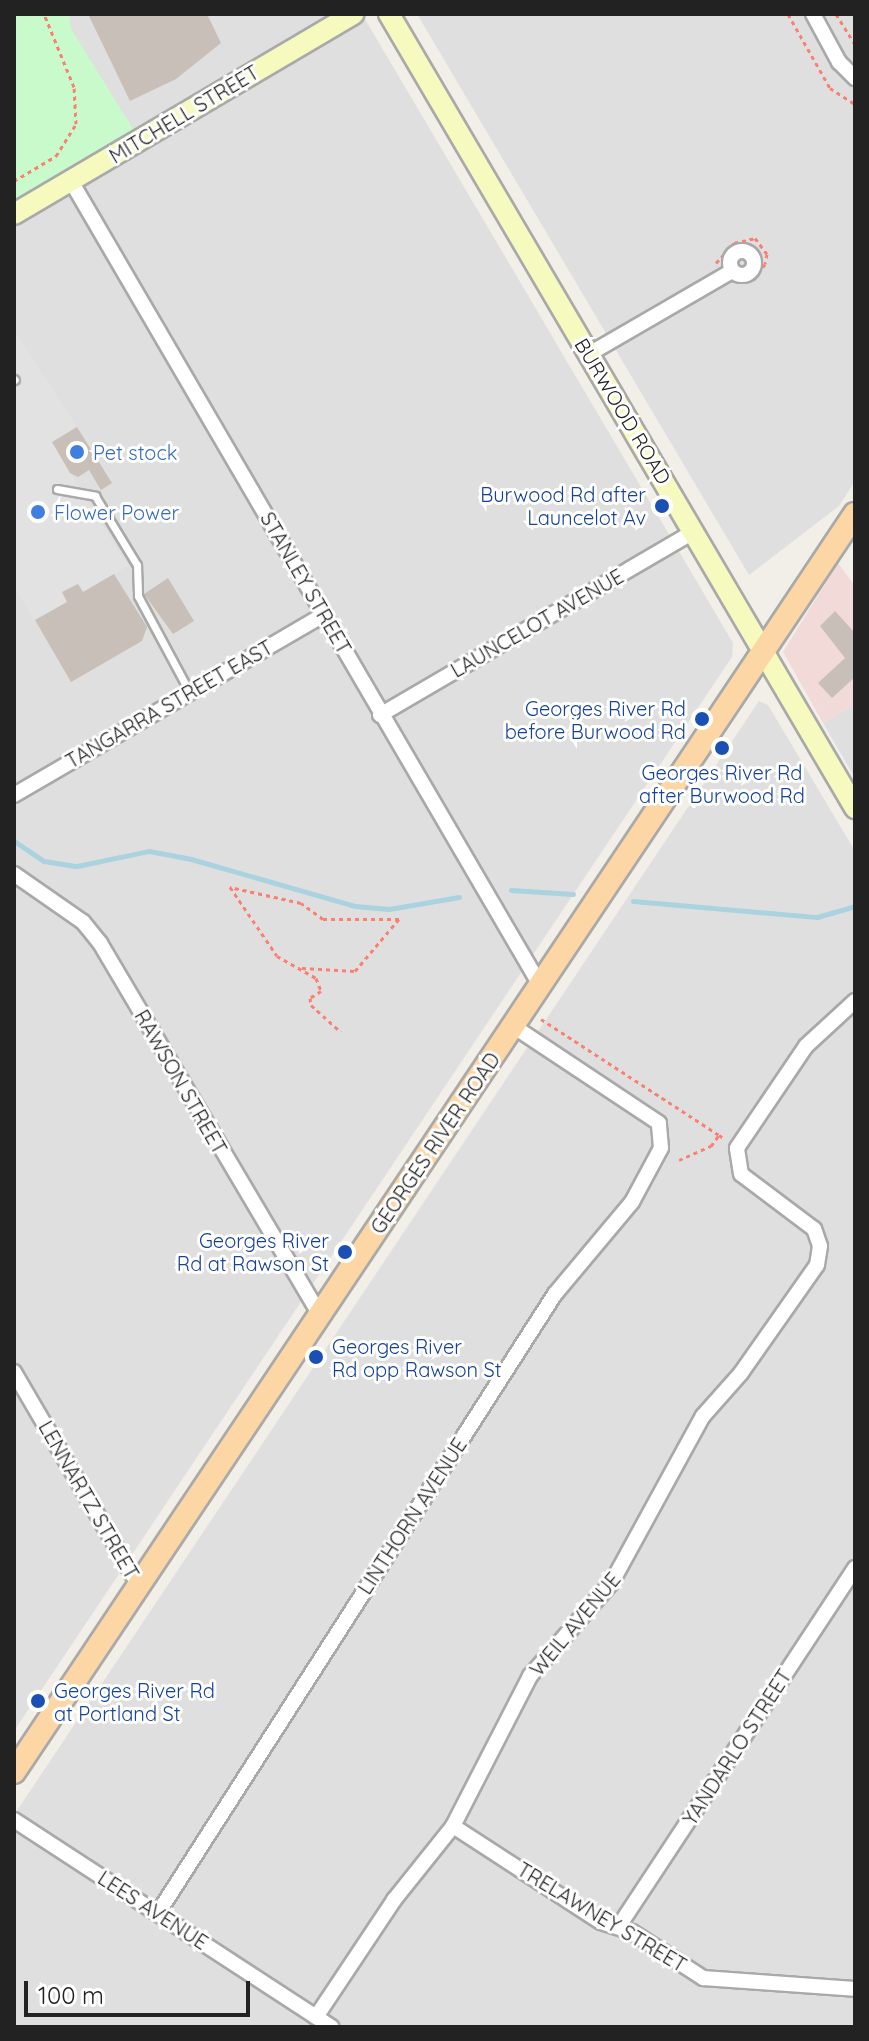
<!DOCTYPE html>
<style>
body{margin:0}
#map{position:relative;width:869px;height:2041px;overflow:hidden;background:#f2efe9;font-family:Quicksand,sans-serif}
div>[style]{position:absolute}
.residential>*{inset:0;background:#e0dfdf}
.commercial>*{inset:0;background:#f2dad9}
.park>*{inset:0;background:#c8facc}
.parking>*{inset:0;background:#e2e2e2}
.stream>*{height:5px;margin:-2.5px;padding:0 2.5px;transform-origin:2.5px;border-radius:2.5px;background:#aad3df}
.building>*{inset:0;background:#c7bfb8}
.path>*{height:3px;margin-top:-1.5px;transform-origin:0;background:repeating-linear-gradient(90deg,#fa8072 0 4px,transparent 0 8px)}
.roads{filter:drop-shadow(2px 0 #a9a9a9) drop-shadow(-2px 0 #a9a9a9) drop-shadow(0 2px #a9a9a9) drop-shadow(0 -2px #a9a9a9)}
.lane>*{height:7px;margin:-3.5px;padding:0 3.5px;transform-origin:3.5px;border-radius:3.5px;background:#fff}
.street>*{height:14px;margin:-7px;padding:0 7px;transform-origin:7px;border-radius:7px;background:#fff}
.street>.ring{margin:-7px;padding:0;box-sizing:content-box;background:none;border:14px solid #fff;border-radius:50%}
.secondary>*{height:20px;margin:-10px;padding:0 10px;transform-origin:10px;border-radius:10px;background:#f7fabf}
.primary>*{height:22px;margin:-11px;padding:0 11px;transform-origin:11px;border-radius:11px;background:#fcd6a4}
.dots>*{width:22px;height:22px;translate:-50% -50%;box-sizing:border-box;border:4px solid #fff;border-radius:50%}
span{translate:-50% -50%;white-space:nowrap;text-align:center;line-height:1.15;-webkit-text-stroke:6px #fff;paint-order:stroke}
.street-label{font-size:20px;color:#222}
.shop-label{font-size:20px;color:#366cbe}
.left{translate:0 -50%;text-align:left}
.transit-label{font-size:20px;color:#164399}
.right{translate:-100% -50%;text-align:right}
.frame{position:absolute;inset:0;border:16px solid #222;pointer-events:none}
.scale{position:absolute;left:24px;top:1981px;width:226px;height:36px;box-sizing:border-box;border:4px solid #222;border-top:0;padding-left:10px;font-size:24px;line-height:28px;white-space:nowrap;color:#222;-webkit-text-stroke:6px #fff;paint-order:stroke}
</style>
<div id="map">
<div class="residential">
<i style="clip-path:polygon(14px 14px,362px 14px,733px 643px,732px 657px,14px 1731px)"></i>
<i style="clip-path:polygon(417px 14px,855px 14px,855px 481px,839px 506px,749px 575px)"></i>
<i style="clip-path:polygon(759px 701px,768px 705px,855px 851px,855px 2027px,14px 2027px,14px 1815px)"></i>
<i style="clip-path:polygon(855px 704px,855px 778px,823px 723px)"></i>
</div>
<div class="commercial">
<i style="clip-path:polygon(838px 563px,855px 586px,855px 704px,823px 723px,783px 652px)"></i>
</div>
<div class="park">
<i style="clip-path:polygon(14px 14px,69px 14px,71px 29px,135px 132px,14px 203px)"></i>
</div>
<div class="parking">
<i style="clip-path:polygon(14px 330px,77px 427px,52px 443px,128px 566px,83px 592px,78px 584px,63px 592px,67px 602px,35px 620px,14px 586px)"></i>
</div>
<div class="stream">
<i style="left:14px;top:841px;width:36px;rotate:34deg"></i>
<i style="left:44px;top:861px;width:33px;rotate:9deg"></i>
<i style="left:77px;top:866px;width:74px;rotate:-11.8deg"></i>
<i style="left:149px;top:851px;width:43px;rotate:10.8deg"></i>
<i style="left:191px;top:859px;width:171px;rotate:16deg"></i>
<i style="left:355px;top:906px;width:34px;rotate:5deg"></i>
<i style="left:389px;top:909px;width:71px;rotate:-9.7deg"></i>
<i style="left:511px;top:890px;width:62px;rotate:3.7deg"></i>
<i style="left:633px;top:901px;width:185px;rotate:5deg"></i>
<i style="left:817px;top:917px;width:40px;rotate:-16deg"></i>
</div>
<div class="building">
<i style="clip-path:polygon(88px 14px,207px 14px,221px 43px,176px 79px,130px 101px)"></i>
<i style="clip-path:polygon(77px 427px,112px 483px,101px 490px,89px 470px,78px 477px,70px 473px,52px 442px)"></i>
<i style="clip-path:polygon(114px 574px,147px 627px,142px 641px,71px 682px,35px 620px,67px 602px,62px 592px,78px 584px,83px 592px)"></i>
<i style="clip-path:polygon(168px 578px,194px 621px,173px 634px,144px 594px)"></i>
<i style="clip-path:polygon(835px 611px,855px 633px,855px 677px,832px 698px,818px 683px,845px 658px,820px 626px)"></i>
</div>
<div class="path">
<i style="left:788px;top:14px;width:85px;rotate:60.4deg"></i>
<i style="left:830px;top:88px;width:30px;rotate:33deg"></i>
<i style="left:836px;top:14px;width:36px;rotate:58deg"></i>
<i style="left:14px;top:181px;width:49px;rotate:-30.8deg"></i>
<i style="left:56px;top:156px;width:38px;rotate:-58deg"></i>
<i style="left:76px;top:124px;width:37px;rotate:-93deg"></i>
<i style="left:74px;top:87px;width:79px;rotate:-112.3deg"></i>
<i style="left:716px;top:263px;width:27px;rotate:-48deg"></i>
<i style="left:734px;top:243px;width:22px;rotate:-13deg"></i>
<i style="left:755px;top:238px;width:20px;rotate:53deg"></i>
<i style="left:767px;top:254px;width:10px;rotate:101deg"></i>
<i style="left:765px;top:264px;width:19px;rotate:126deg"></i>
<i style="left:754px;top:279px;width:14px;rotate:168deg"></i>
<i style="left:302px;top:968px;width:53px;rotate:3.2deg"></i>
<i style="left:355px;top:971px;width:68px;rotate:-49.8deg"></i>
<i style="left:399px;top:919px;width:76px;rotate:180deg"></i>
<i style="left:323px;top:919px;width:27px;rotate:-144deg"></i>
<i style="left:301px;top:903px;width:73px;rotate:-167.3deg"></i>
<i style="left:230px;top:887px;width:83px;rotate:55.7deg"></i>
<i style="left:277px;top:956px;width:45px;rotate:29.4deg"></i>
<i style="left:316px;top:978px;width:14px;rotate:69deg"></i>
<i style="left:321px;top:991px;width:13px;rotate:148deg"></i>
<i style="left:310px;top:998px;width:7px;rotate:82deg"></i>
<i style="left:311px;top:1005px;width:40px;rotate:42deg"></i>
<i style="left:541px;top:1019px;width:212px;rotate:33.1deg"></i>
<i style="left:679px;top:1160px;width:35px;rotate:-24deg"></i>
<i style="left:711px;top:1146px;width:14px;rotate:-54deg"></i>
<i style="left:719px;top:1135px;width:7px;rotate:34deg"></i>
</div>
<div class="roads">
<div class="lane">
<i style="left:14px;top:379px;width:1px;rotate:45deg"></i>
<i style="left:57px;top:489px;width:39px;rotate:10deg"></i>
<i style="left:95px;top:496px;width:81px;rotate:58.7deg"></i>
<i style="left:137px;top:565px;width:31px;rotate:88deg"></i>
<i style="left:138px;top:596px;width:110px;rotate:61.8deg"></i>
</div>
<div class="street">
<i style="left:813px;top:14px;width:55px;rotate:61.6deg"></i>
<i style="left:839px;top:62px;width:23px;rotate:45deg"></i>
<i style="left:71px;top:181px;width:931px;rotate:59.74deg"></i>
<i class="ring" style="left:730px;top:251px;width:10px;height:10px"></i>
<i style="left:589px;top:354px;width:165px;rotate:-30.1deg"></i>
<i style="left:380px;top:715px;width:365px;rotate:-30.3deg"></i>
<i style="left:14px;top:795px;width:360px;rotate:-30.2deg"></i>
<i style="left:14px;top:874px;width:84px;rotate:34.8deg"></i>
<i style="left:83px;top:922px;width:27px;rotate:51deg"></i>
<i style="left:100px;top:943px;width:432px;rotate:59.4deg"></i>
<i style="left:14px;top:1372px;width:248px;rotate:59.7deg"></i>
<i style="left:14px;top:1820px;width:379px;rotate:33.1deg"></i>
<i style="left:453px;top:1826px;width:176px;rotate:33deg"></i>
<i style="left:601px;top:1922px;width:33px;rotate:18deg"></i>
<i style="left:632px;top:1932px;width:85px;rotate:32.9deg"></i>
<i style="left:703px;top:1978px;width:152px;rotate:4.1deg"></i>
<i style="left:158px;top:1913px;width:735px;rotate:-57.33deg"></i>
<i style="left:555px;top:1294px;width:120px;rotate:-50.1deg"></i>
<i style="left:632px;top:1202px;width:61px;rotate:-61.8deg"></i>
<i style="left:661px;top:1148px;width:25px;rotate:-95deg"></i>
<i style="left:659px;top:1123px;width:175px;rotate:-146.4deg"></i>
<i style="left:619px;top:1926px;width:429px;rotate:-56.6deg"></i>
<i style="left:316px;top:2017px;width:141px;rotate:-56.3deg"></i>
<i style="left:394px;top:1900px;width:95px;rotate:-51.4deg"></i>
<i style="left:453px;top:1826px;width:169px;rotate:-62.8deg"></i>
<i style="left:530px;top:1676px;width:125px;rotate:-48.9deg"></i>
<i style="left:612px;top:1582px;width:189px;rotate:-61.3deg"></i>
<i style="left:703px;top:1416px;width:57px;rotate:-48.5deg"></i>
<i style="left:741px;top:1373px;width:132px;rotate:-54.9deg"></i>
<i style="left:817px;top:1265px;width:19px;rotate:-81deg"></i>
<i style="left:820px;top:1246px;width:18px;rotate:-109deg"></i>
<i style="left:814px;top:1229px;width:91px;rotate:-143deg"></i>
<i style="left:741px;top:1174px;width:26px;rotate:-99deg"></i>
<i style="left:737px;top:1148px;width:123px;rotate:-55.9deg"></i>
<i style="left:806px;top:1046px;width:67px;rotate:-42.6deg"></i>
</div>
<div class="secondary">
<i style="left:389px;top:14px;width:921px;rotate:59.59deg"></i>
<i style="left:14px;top:214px;width:394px;rotate:-30.5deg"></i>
</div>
<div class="primary">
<i style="left:14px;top:1772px;width:1513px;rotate:-56.24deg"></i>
</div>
</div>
<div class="dots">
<i style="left:77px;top:452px;background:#3f7fe0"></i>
<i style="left:662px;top:506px;background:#1a4fb4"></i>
<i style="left:38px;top:512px;background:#3f7fe0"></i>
<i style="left:702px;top:719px;background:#1a4fb4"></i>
<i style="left:722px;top:748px;background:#1a4fb4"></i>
<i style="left:345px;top:1252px;background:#1a4fb4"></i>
<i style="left:316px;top:1357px;background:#1a4fb4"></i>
<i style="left:38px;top:1701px;background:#1a4fb4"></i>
</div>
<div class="street-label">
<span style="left:184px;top:114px;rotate:-31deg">MITCHELL STREET</span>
<span style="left:623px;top:411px;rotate:59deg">BURWOOD ROAD</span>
<span style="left:306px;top:583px;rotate:60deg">STANLEY STREET</span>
<span style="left:537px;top:623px;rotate:-30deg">LAUNCELOT AVENUE</span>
<span style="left:169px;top:704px;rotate:-30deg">TANGARRA STREET EAST</span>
<span style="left:181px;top:1082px;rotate:60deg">RAWSON STREET</span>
<span style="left:435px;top:1143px;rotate:-56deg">GEORGES RIVER ROAD</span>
<span style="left:89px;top:1500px;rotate:60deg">LENNARTZ STREET</span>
<span style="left:412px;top:1516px;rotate:-57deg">LINTHORN AVENUE</span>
<span style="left:575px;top:1624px;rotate:-50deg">WEIL AVENUE</span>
<span style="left:737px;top:1747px;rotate:-57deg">YANDARLO STREET</span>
<span style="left:153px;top:1910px;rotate:33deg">LEES AVENUE</span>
<span style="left:602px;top:1917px;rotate:31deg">TRELAWNEY STREET</span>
</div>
<div class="shop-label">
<span class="left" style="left:93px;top:452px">Pet stock</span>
<span class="left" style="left:54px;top:512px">Flower Power</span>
</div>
<div class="transit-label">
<span class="right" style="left:646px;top:506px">Burwood Rd after<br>Launcelot Av</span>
<span class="right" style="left:686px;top:720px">Georges River Rd<br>before Burwood Rd</span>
<span style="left:722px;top:784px">Georges River Rd<br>after Burwood Rd</span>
<span class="right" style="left:329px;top:1252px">Georges River<br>Rd at Rawson St</span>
<span class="left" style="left:332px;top:1358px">Georges River<br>Rd opp Rawson St</span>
<span class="left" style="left:54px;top:1702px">Georges River Rd<br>at Portland St</span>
</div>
<div class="frame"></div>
<div class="scale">100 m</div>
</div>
